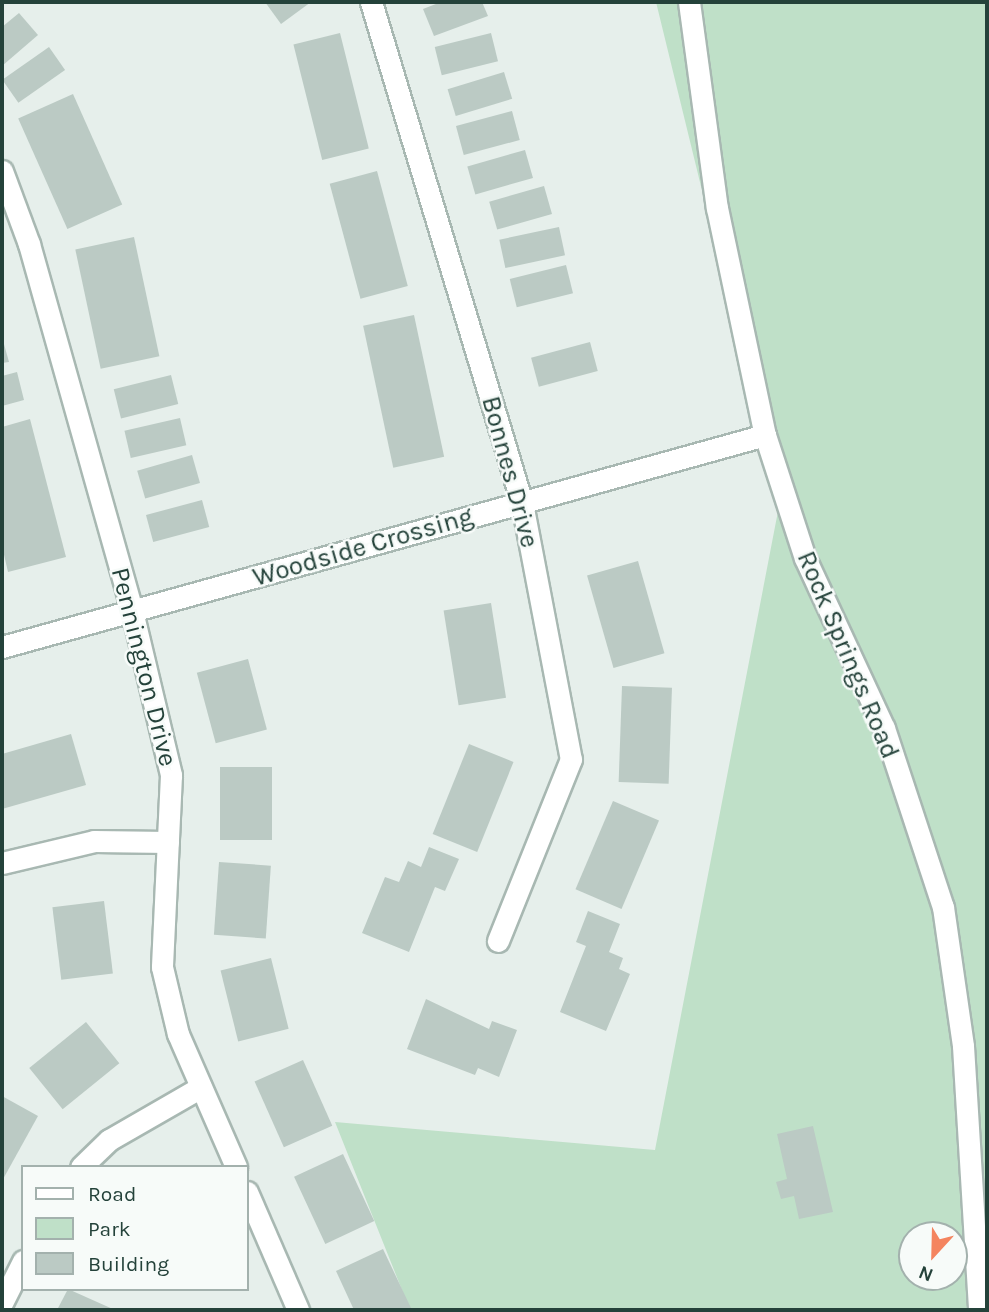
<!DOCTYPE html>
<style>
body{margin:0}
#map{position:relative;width:989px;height:1312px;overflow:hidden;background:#e6efeb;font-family:Karla,sans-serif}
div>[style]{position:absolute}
.green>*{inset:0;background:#bfe0c8}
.building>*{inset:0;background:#bbcac4;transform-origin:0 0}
.roads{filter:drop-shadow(2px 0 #a8b8b2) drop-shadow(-2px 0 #a8b8b2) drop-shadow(0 2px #a8b8b2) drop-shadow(0 -2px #a8b8b2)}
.street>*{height:21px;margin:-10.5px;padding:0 10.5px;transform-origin:10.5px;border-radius:10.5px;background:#fff}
.secondary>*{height:21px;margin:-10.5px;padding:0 10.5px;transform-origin:10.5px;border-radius:10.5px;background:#fff}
span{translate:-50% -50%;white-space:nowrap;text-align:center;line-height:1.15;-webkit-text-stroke:5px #f7fbf9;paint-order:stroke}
.street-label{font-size:26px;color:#24423a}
.frame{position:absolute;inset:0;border:4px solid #24423a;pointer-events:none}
.legend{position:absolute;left:21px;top:1165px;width:228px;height:126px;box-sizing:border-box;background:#f7fbf9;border:2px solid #a3b1ad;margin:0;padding:9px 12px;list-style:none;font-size:21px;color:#24423a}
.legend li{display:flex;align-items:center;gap:14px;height:35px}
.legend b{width:35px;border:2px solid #a3b1ad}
.north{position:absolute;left:898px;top:1221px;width:70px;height:70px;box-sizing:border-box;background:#f7fbf9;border:2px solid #a3b1ad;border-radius:50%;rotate:202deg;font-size:19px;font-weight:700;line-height:28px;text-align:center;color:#24423a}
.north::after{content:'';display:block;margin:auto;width:24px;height:32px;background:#f4845f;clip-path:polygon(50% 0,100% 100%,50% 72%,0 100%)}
</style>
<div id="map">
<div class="green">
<i style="clip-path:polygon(evenodd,656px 2px,987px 2px,987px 1310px,410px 1310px,335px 1122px,655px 1150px,779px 506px,656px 2px,912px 1235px,954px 1235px,954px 1277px,912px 1277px,912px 1235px)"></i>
</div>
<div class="building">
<i style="clip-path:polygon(265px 2px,311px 2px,281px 24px)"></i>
<i style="clip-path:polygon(441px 2px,482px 2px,488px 16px,434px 36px,423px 9px)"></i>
<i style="clip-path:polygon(19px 13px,38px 35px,2px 66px,2px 27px)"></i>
<i style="left:340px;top:33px;width:119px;height:48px;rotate:76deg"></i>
<i style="left:491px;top:33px;width:29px;height:58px;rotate:76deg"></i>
<i style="left:49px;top:47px;width:28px;height:57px;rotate:55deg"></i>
<i style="left:504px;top:72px;width:28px;height:59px;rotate:73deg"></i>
<i style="left:73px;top:94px;width:121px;height:60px;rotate:66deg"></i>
<i style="left:512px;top:111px;width:30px;height:58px;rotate:75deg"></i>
<i style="left:525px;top:150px;width:29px;height:60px;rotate:74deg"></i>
<i style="left:377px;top:171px;width:119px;height:49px;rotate:75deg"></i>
<i style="left:544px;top:186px;width:29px;height:57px;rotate:74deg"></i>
<i style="left:559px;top:227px;width:29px;height:61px;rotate:78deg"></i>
<i style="left:134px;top:237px;width:122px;height:60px;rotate:78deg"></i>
<i style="left:566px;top:265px;width:29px;height:58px;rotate:76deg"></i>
<i style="left:414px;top:315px;width:145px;height:52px;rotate:78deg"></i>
<i style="clip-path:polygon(2px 337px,9px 362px,2px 363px)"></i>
<i style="left:590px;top:342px;width:30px;height:61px;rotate:75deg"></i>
<i style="clip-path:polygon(17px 372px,24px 400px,2px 406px,2px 376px)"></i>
<i style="left:171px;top:375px;width:30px;height:59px;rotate:76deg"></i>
<i style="left:180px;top:418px;width:28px;height:57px;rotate:77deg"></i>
<i style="clip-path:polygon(30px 419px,66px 557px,8px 572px,2px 546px,2px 427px)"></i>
<i style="left:192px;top:455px;width:29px;height:57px;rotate:74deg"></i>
<i style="left:202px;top:500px;width:28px;height:58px;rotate:75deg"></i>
<i style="left:638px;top:561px;width:96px;height:53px;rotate:74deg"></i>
<i style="left:491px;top:603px;width:96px;height:48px;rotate:81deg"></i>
<i style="left:248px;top:659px;width:73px;height:53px;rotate:75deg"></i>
<i style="left:622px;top:686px;width:50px;height:96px;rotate:2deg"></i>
<i style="clip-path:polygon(71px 734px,86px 785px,2px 809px,2px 754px)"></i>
<i style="left:469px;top:744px;width:48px;height:97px;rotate:22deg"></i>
<i style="left:220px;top:767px;width:52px;height:73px"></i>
<i style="left:613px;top:801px;width:50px;height:96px;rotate:23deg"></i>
<i style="clip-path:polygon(429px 847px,459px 859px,445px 891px,435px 887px,409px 952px,362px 933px,385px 877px,399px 882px,408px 861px,421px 867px)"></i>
<i style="left:219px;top:862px;width:52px;height:73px;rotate:4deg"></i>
<i style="left:104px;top:901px;width:73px;height:52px;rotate:83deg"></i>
<i style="clip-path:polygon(588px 911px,620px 924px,609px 952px,623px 958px,619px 969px,630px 974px,606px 1031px,560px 1012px,586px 946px,576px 942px)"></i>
<i style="left:271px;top:958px;width:73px;height:52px;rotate:76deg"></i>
<i style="clip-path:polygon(426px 999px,489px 1029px,492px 1021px,517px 1030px,499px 1077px,478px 1068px,475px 1075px,407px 1049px)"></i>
<i style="left:86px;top:1022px;width:53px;height:73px;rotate:51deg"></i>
<i style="left:303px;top:1060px;width:72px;height:53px;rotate:66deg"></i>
<i style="clip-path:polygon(2px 1096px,38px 1116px,2px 1181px)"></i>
<i style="clip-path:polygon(813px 1126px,833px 1212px,799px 1219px,794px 1196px,781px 1199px,776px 1182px,787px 1179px,777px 1134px)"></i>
<i style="left:343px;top:1154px;width:74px;height:54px;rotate:65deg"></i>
<i style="clip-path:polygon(383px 1249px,412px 1310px,354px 1310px,336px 1271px)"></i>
<i style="clip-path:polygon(68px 1289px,115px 1310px,57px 1310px)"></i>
</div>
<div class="roads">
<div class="street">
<i style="left:371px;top:2px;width:523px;rotate:73.23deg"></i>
<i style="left:522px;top:503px;width:261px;rotate:79.2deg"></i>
<i style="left:571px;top:759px;width:196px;rotate:111.9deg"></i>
<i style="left:2px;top:171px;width:78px;rotate:69.7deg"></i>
<i style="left:29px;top:244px;width:381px;rotate:74.3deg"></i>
<i style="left:132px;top:611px;width:169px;rotate:76.6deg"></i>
<i style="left:171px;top:775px;width:192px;rotate:92.7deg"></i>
<i style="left:162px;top:967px;width:69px;rotate:76.6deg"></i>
<i style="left:178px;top:1034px;width:145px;rotate:66.4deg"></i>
<i style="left:2px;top:647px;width:792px;rotate:-15.53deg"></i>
<i style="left:2px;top:863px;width:95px;rotate:-13.4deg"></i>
<i style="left:94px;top:841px;width:74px;rotate:0.8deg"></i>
<i style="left:81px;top:1167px;width:39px;rotate:-44deg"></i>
<i style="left:109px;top:1140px;width:106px;rotate:-29.9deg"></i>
<i style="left:247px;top:1192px;width:129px;rotate:66.6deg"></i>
<i style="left:2px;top:1303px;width:47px;rotate:-63.4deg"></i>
</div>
<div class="secondary">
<i style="left:689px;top:2px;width:208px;rotate:82.3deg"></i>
<i style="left:717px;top:208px;width:232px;rotate:78.1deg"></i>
<i style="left:765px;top:435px;width:129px;rotate:72deg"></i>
<i style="left:805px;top:558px;width:187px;rotate:65.1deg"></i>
<i style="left:884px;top:728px;width:188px;rotate:71.8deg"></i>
<i style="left:943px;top:907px;width:140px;rotate:81.8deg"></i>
<i style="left:963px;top:1046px;width:264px;rotate:86.5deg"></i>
</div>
</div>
<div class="street-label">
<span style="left:510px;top:472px;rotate:75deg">Bonnes Drive</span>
<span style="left:363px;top:547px;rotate:-16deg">Woodside Crossing</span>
<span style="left:848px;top:655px;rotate:67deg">Rock Springs Road</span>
<span style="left:144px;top:667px;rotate:76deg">Pennington Drive</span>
</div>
<div class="frame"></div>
<ul class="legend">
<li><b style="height:9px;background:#fff"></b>Road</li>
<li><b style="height:19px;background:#bfe0c8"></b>Park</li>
<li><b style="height:19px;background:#bbcac4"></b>Building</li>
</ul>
<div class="north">N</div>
</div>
